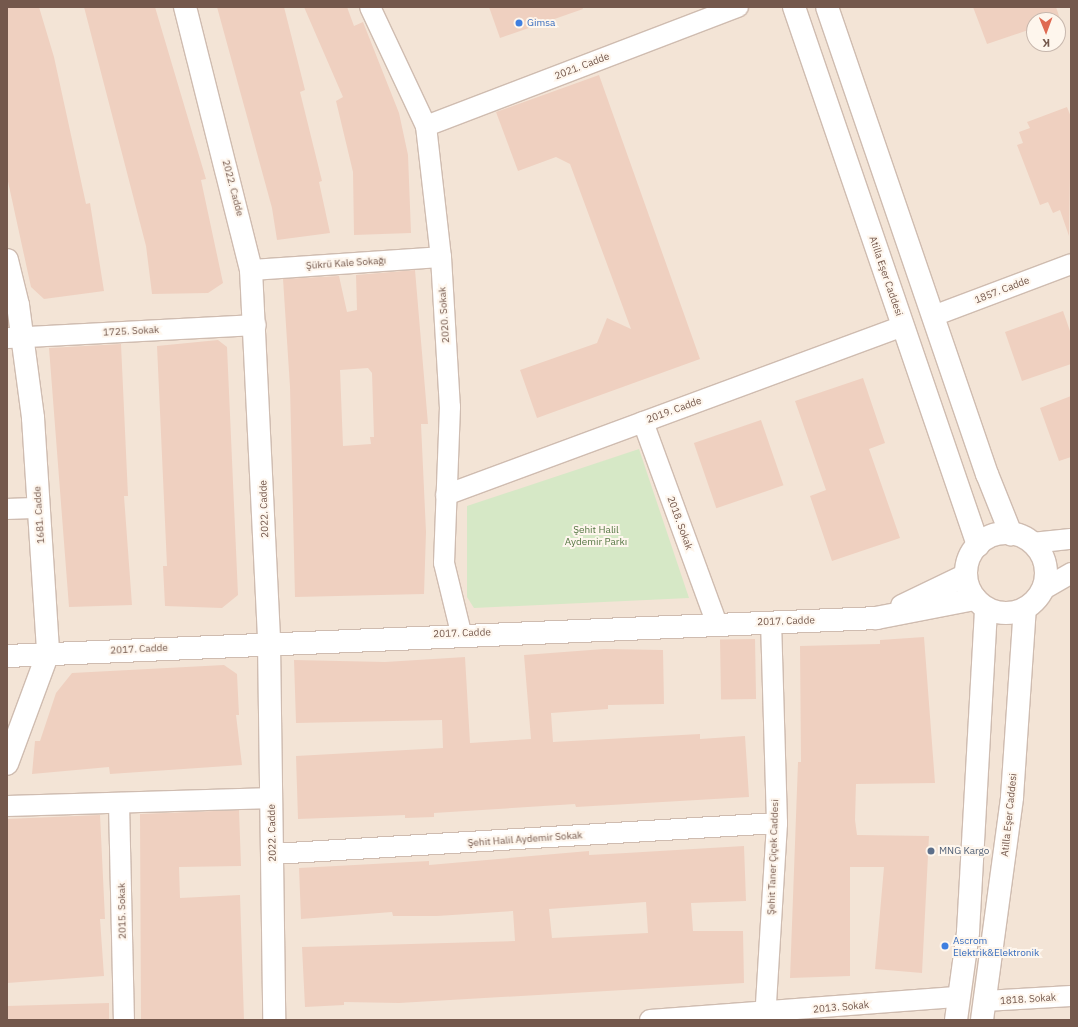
<!DOCTYPE html>
<meta charset="utf-8">
<style>
body{margin:0}
#map{position:relative;width:1078px;height:1027px;overflow:hidden;background:#fbf2e7;font-family:"IBM Plex Sans",sans-serif}
div>[style]{position:absolute}
.residential>*{inset:0;background:#f3e4d6}
.green>*{inset:0;background:#d6e8c6}
.building>*{inset:0;background:#efd0c0;transform-origin:0 0}
.roads{filter:drop-shadow(1px 0 #cfbcb0) drop-shadow(-1px 0 #cfbcb0) drop-shadow(0 1px #cfbcb0) drop-shadow(0 -1px #cfbcb0)}
.street>*{height:20px;margin:-10px;padding:0 10px;transform-origin:10px;border-radius:10px;background:#fff}
.secondary>*{height:22px;margin:-11px;padding:0 11px;transform-origin:11px;border-radius:11px;background:#fff}
.secondary>.ring{margin:-11px;padding:0;box-sizing:content-box;background:none;border:22px solid #fff;border-radius:50%}
.dots>*{width:11px;height:11px;translate:-50% -50%;box-sizing:border-box;border:2px solid #fef6ed;border-radius:50%}
span{translate:-50% -50%;white-space:nowrap;text-align:center;line-height:1.15;-webkit-text-stroke:4px #fef6ed;paint-order:stroke}
.shop-label{font-size:10px;color:#366cbe}
.left{translate:0 -50%;text-align:left}
.street-label{font-size:10px;color:#74584c}
.park-label{font-size:10px;color:#577845}
.service-label{font-size:10px;color:#4e5e75}
.frame{position:absolute;inset:0;border:8px solid #74584c;pointer-events:none}
.north{position:absolute;left:1026px;top:12px;width:40px;height:40px;box-sizing:border-box;background:#fef6ed;border:1px solid #c7b7ad;border-radius:50%;rotate:179deg;font-size:11px;font-weight:700;line-height:16px;text-align:center;color:#74584c}
.north::after{content:'';display:block;margin:auto;width:14px;height:18px;background:#df6a52;clip-path:polygon(50% 0,100% 100%,50% 72%,0 100%)}
</style>
<div id="map">
<div class="residential">
<i style="clip-path:polygon(evenodd,7px 7px,1071px 7px,1071px 1020px,7px 1020px,7px 7px,1034px 20px,1058px 20px,1058px 44px,1034px 44px,1034px 20px)"></i>
</div>
<div class="green">
<i style="clip-path:polygon(639px 449px,689px 598px,474px 608px,467px 597px,467px 506px)"></i>
</div>
<div class="building">
<i style="clip-path:polygon(7px 7px,39px 7px,54px 57px,86px 204px,90px 203px,104px 291px,44px 299px,31px 287px,7px 177px)"></i>
<i style="clip-path:polygon(84px 7px,155px 7px,206px 179px,201px 180px,223px 283px,208px 293px,152px 294px,146px 246px)"></i>
<i style="clip-path:polygon(217px 7px,284px 7px,305px 90px,300px 92px,322px 181px,319px 182px,330px 233px,277px 240px,272px 208px)"></i>
<i style="clip-path:polygon(304px 7px,347px 7px,354px 26px,363px 22px,399px 113px,408px 155px,411px 233px,354px 235px,353px 172px,336px 101px,343px 97px)"></i>
<i style="clip-path:polygon(489px 7px,582px 7px,583px 9px,500px 38px)"></i>
<i style="clip-path:polygon(973px 7px,1056px 7px,1060px 19px,1034px 20px,1034px 28px,987px 44px)"></i>
<i style="clip-path:polygon(599px 75px,700px 359px,537px 418px,520px 370px,597px 343px,607px 318px,631px 329px,570px 164px,556px 157px,518px 171px,496px 112px)"></i>
<i style="clip-path:polygon(1067px 107px,1071px 117px,1069px 236px,1060px 210px,1053px 213px,1048px 202px,1040px 205px,1017px 145px,1023px 143px,1019px 132px,1030px 128px,1027px 122px)"></i>
<i style="clip-path:polygon(evenodd,415px 270px,428px 424px,421px 424px,426px 532px,424px 594px,295px 597px,290px 387px,283px 279px,339px 276px,347px 312px,357px 310px,356px 275px,415px 270px,368px 368px,372px 373px,374px 437px,370px 437px,371px 444px,343px 446px,340px 370px,368px 368px)"></i>
<i style="clip-path:polygon(1063px 311px,1071px 334px,1071px 364px,1022px 381px,1005px 332px)"></i>
<i style="clip-path:polygon(218px 340px,227px 347px,238px 595px,222px 608px,165px 606px,163px 566px,167px 566px,157px 346px)"></i>
<i style="clip-path:polygon(121px 344px,128px 496px,124px 496px,132px 605px,69px 607px,49px 348px)"></i>
<i style="clip-path:polygon(863px 378px,885px 443px,869px 449px,900px 538px,832px 561px,810px 496px,826px 490px,795px 401px)"></i>
<i style="clip-path:polygon(1071px 396px,1071px 457px,1059px 461px,1040px 408px)"></i>
<i style="left:761px;top:420px;width:69px;height:71px;rotate:71deg"></i>
<i style="clip-path:polygon(924px 637px,935px 783px,856px 784px,855px 820px,857px 835px,929px 836px,922px 973px,875px 969px,884px 867px,850px 867px,850px 976px,790px 978px,798px 762px,801px 762px,800px 646px,880px 644px,880px 640px)"></i>
<i style="left:755px;top:639px;width:60px;height:35px;rotate:89deg"></i>
<i style="clip-path:polygon(604px 649px,663px 650px,664px 704px,608px 705px,608px 709px,551px 713px,553px 742px,700px 734px,700px 739px,745px 736px,749px 797px,576px 807px,575px 804px,434px 813px,434px 817px,405px 818px,405px 815px,298px 819px,296px 756px,443px 748px,442px 720px,296px 723px,294px 660px,385px 662px,465px 657px,470px 743px,531px 739px,524px 655px)"></i>
<i style="clip-path:polygon(224px 665px,237px 674px,239px 715px,236px 715px,242px 765px,110px 774px,109px 767px,32px 774px,35px 741px,40px 741px,56px 693px,72px 673px)"></i>
<i style="clip-path:polygon(239px 810px,241px 866px,179px 867px,180px 898px,240px 895px,244px 1020px,141px 1020px,140px 814px)"></i>
<i style="clip-path:polygon(100px 815px,105px 919px,100px 919px,104px 976px,7px 983px,7px 819px)"></i>
<i style="clip-path:polygon(evenodd,744px 846px,746px 901px,691px 903px,693px 931px,743px 931px,744px 983px,399px 1003px,344px 1002px,344px 1005px,305px 1007px,302px 947px,515px 941px,513px 911px,437px 916px,393px 916px,392px 912px,301px 919px,299px 868px,429px 861px,429px 865px,589px 851px,589px 855px,626px 853px,744px 846px,646px 902px,648px 933px,552px 938px,549px 909px,646px 902px)"></i>
<i style="clip-path:polygon(109px 1003px,109px 1020px,7px 1020px,7px 1006px)"></i>
</div>
<div class="roads">
<div class="street">
<i style="left:370px;top:7px;width:132px;rotate:64.8deg"></i>
<i style="left:426px;top:126px;width:132px;rotate:83.5deg"></i>
<i style="left:441px;top:257px;width:150px;rotate:86.6deg"></i>
<i style="left:450px;top:407px;width:156px;rotate:92.2deg"></i>
<i style="left:444px;top:563px;width:72px;rotate:76.3deg"></i>
<i style="left:426px;top:126px;width:334px;rotate:-20.9deg"></i>
<i style="left:251px;top:270px;width:190px;rotate:-3.9deg"></i>
<i style="left:933px;top:316px;width:147px;rotate:-20.6deg"></i>
<i style="left:7px;top:338px;width:249px;rotate:-3deg"></i>
<i style="left:643px;top:422px;width:215px;rotate:69.9deg"></i>
<i style="left:446px;top:495px;width:487px;rotate:-20.3deg"></i>
<i style="left:7px;top:509px;width:31px;rotate:-2deg"></i>
<i style="left:1032px;top:543px;width:39px;rotate:-6deg"></i>
<i style="left:1042px;top:590px;width:34px;rotate:-30deg"></i>
<i style="left:119px;top:803px;width:217px;rotate:88.7deg"></i>
<i style="left:7px;top:806px;width:265px;rotate:-1.7deg"></i>
<i style="left:273px;top:854px;width:505px;rotate:-3.52deg"></i>
<i style="left:985px;top:1001px;width:86px;rotate:-3.3deg"></i>
<i style="left:650px;top:1020px;width:310px;rotate:-4.3deg"></i>
<i style="left:765px;top:1020px;width:197px;rotate:-86.5deg"></i>
<i style="left:777px;top:823px;width:201px;rotate:-91.7deg"></i>
</div>
<div class="secondary">
<i style="left:185px;top:7px;width:271px;rotate:75.9deg"></i>
<i style="left:251px;top:270px;width:372px;rotate:87.2deg"></i>
<i style="left:269px;top:642px;width:378px;rotate:89.2deg"></i>
<i style="left:794px;top:7px;width:569px;rotate:71.12deg"></i>
<i style="left:827px;top:7px;width:494px;rotate:71.1deg"></i>
<i style="left:987px;top:474px;width:65px;rotate:68.2deg"></i>
<i style="left:7px;top:260px;width:46px;rotate:76.3deg"></i>
<i style="left:18px;top:305px;width:114px;rotate:82.4deg"></i>
<i style="left:33px;top:418px;width:235px;rotate:86.3deg"></i>
<i style="left:48px;top:653px;width:118px;rotate:110.3deg"></i>
<i class="ring" style="left:966px;top:533px;width:58px;height:58px"></i>
<i style="left:902px;top:606px;width:71px;rotate:-25.8deg"></i>
<i style="left:7px;top:656px;width:870px;rotate:-2.5deg"></i>
<i style="left:876px;top:618px;width:101px;rotate:-10.9deg"></i>
<i style="left:956px;top:1020px;width:89px;rotate:-82.2deg"></i>
<i style="left:968px;top:932px;width:324px;rotate:-86.8deg"></i>
<i style="left:982px;top:1020px;width:225px;rotate:-82.3deg"></i>
<i style="left:1012px;top:797px;width:189px;rotate:-86.1deg"></i>
</div>
</div>
<div class="dots">
<i style="left:519px;top:23px;background:#3f7fe0"></i>
<i style="left:931px;top:851px;background:#5c6f8a"></i>
<i style="left:945px;top:946px;background:#3f7fe0"></i>
</div>
<div class="shop-label">
<span class="left" style="left:527px;top:23px">Gimsa</span>
<span class="left" style="left:953px;top:946px">Ascrom<br>Elektrik&amp;Elektronik</span>
</div>
<div class="street-label">
<span style="left:582px;top:66px;rotate:-21deg">2021. Cadde</span>
<span style="left:233px;top:188px;rotate:75deg">2022. Cadde</span>
<span style="left:346px;top:263px;rotate:-4deg">Şükrü Kale Sokağı</span>
<span style="left:886px;top:276px;rotate:71deg">Atilla Eşer Caddesi</span>
<span style="left:1002px;top:290px;rotate:-21deg">1857. Cadde</span>
<span style="left:444px;top:315px;rotate:-94deg">2020. Sokak</span>
<span style="left:131px;top:331px;rotate:-3deg">1725. Sokak</span>
<span style="left:674px;top:410px;rotate:-20deg">2019. Cadde</span>
<span style="left:264px;top:509px;rotate:-92deg">2022. Cadde</span>
<span style="left:39px;top:515px;rotate:-94deg">1681. Cadde</span>
<span style="left:680px;top:523px;rotate:70deg">2018. Sokak</span>
<span style="left:786px;top:621px;rotate:-2deg">2017. Cadde</span>
<span style="left:462px;top:633px;rotate:-2deg">2017. Cadde</span>
<span style="left:139px;top:649px;rotate:-3deg">2017. Cadde</span>
<span style="left:1009px;top:815px;rotate:-84deg">Atilla Eşer Caddesi</span>
<span style="left:272px;top:833px;rotate:-91deg">2022. Cadde</span>
<span style="left:525px;top:839px;rotate:-4deg">Şehit Halil Aydemir Sokak</span>
<span style="left:773px;top:857px;rotate:-88deg">Şehit Taner Çiçek Caddesi</span>
<span style="left:122px;top:911px;rotate:-91deg">2015. Sokak</span>
<span style="left:1028px;top:999px;rotate:-4deg">1818. Sokak</span>
<span style="left:841px;top:1007px;rotate:-5deg">2013. Sokak</span>
</div>
<div class="park-label">
<span style="left:596px;top:535px">Şehit Halil<br>Aydemir Parkı</span>
</div>
<div class="service-label">
<span class="left" style="left:939px;top:851px">MNG Kargo</span>
</div>
<div class="frame"></div>
<div class="north">K</div>
</div>
